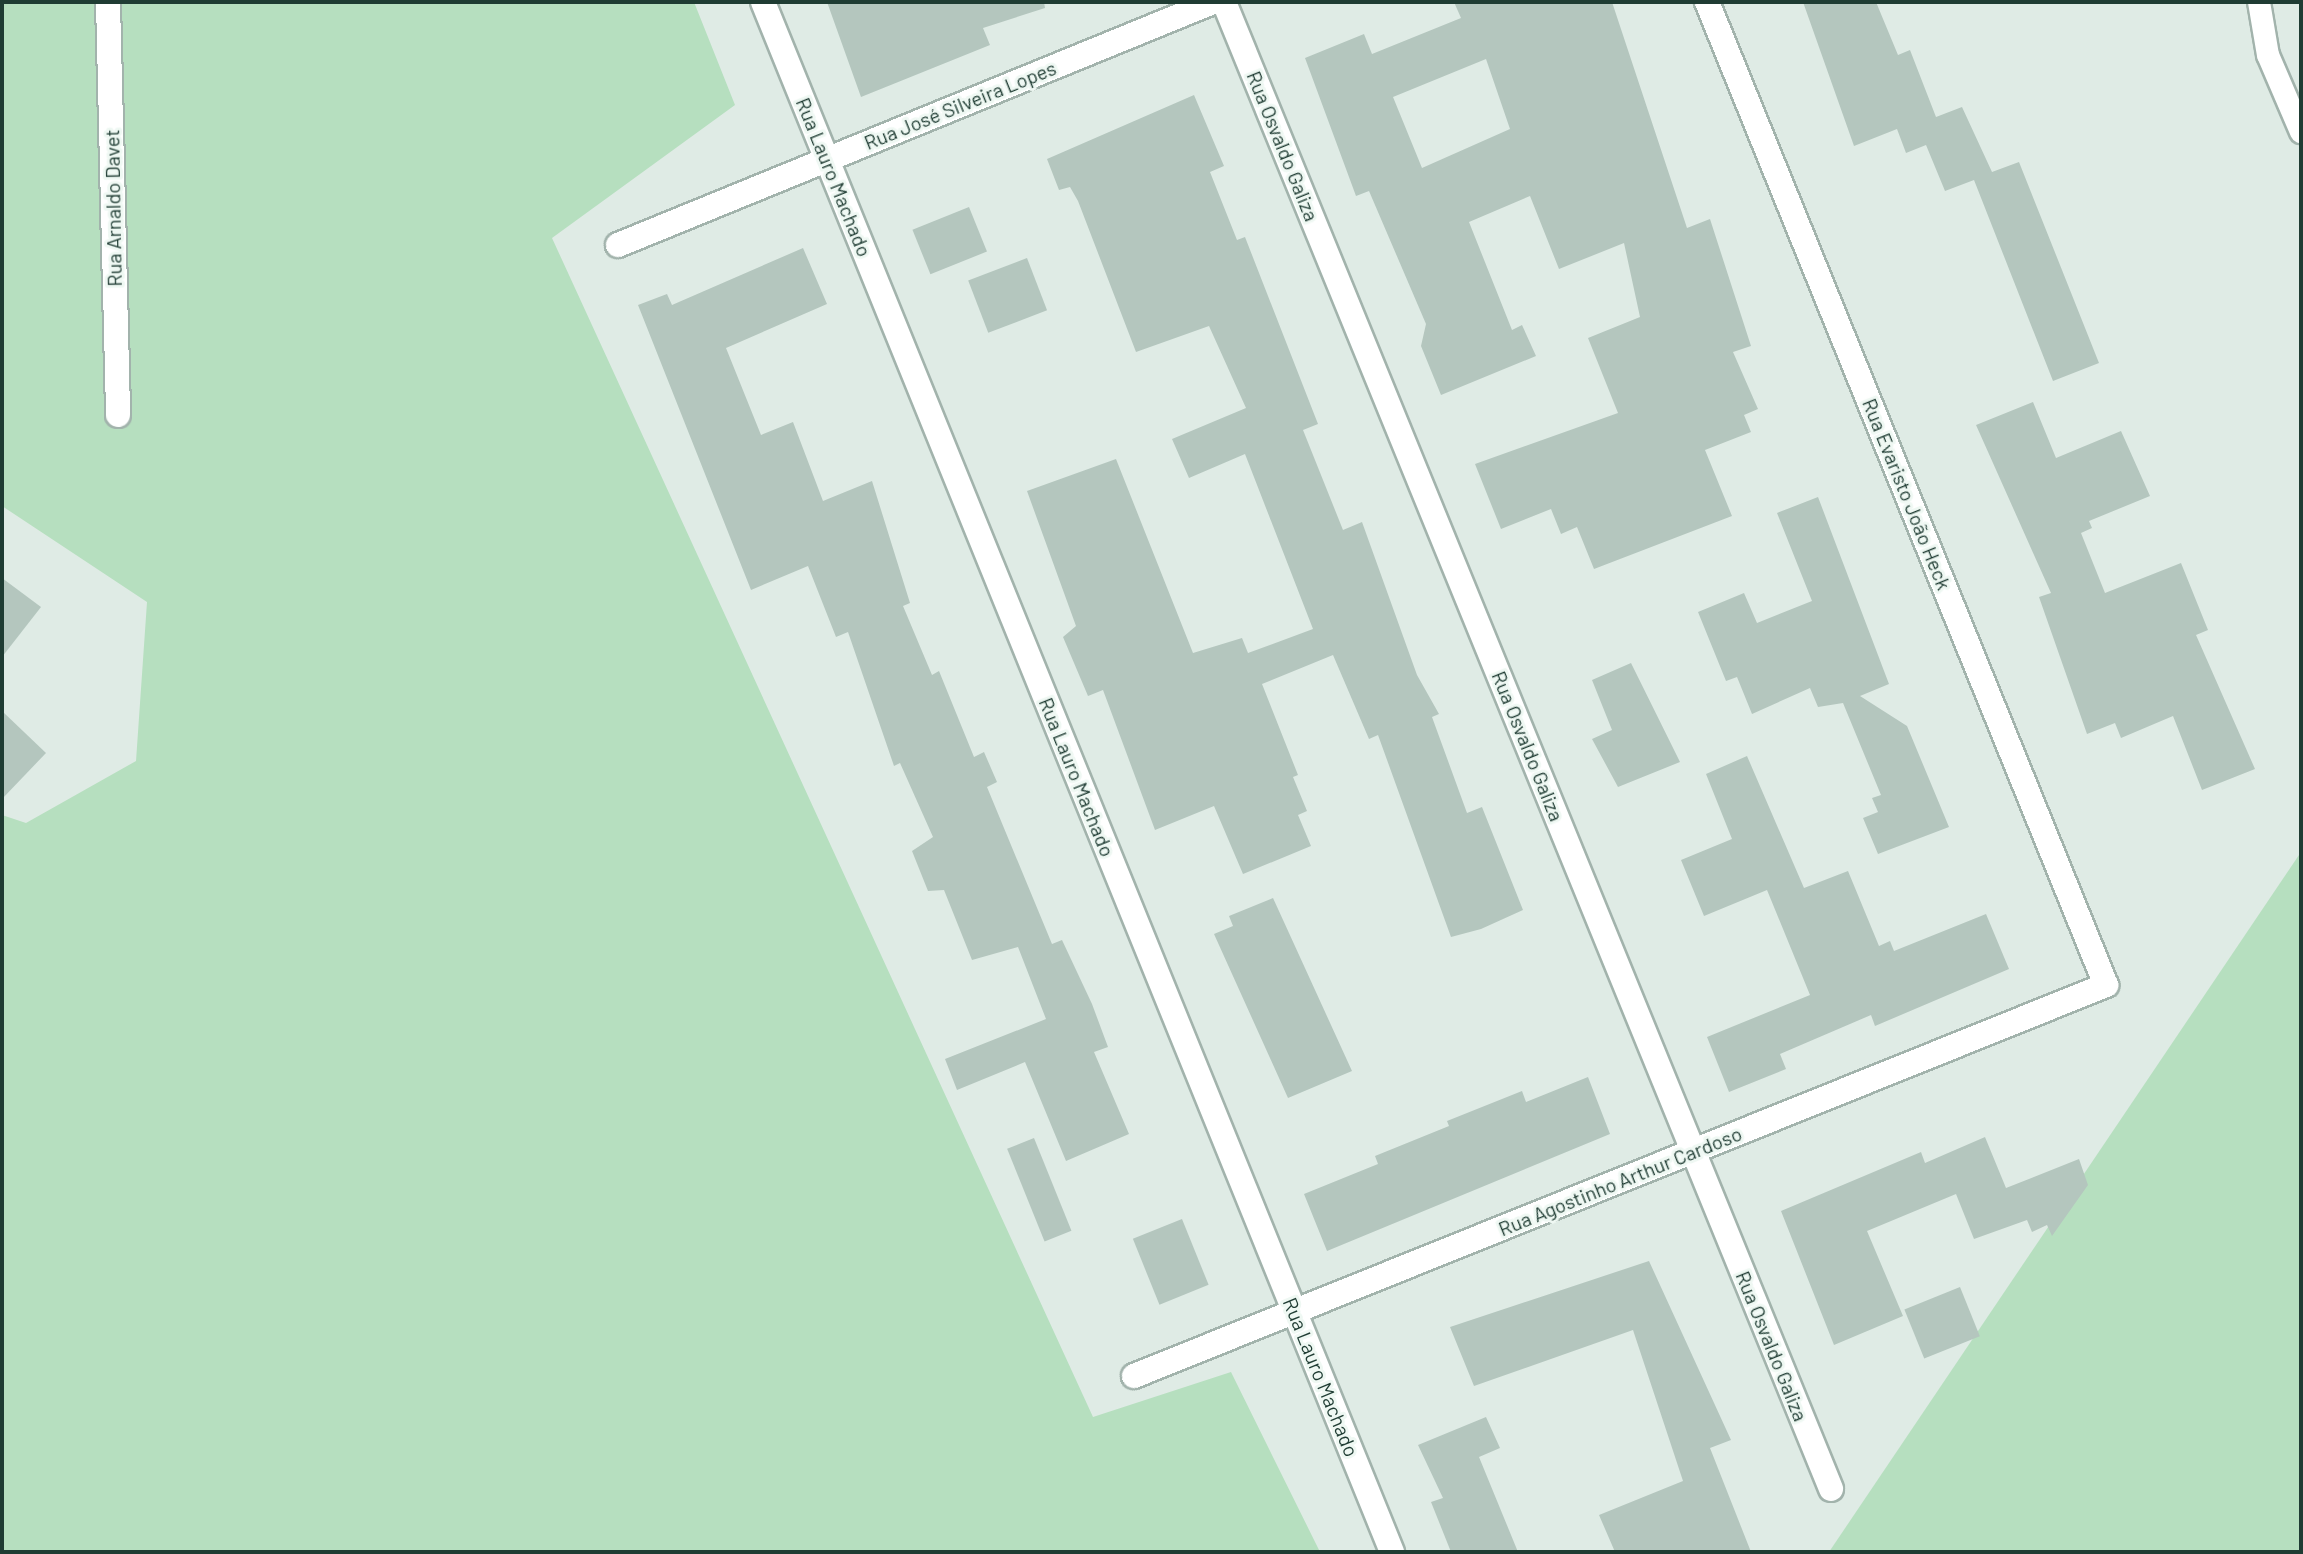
<!DOCTYPE html>
<meta charset="utf-8">
<style>
body{margin:0}
#map{position:relative;width:2303px;height:1554px;overflow:hidden;background:#dfebe5;font-family:Barlow,sans-serif}
div>[style]{position:absolute}
.green>*{inset:0;background:#b6dfbf}
.building>*{inset:0;background:#b4c6be;transform-origin:0 0}
.roads{filter:drop-shadow(2px 0 #a2b3ac) drop-shadow(-2px 0 #a2b3ac) drop-shadow(0 2px #a2b3ac) drop-shadow(0 -2px #a2b3ac)}
.service>*{height:22px;margin:-11px;padding:0 11px;transform-origin:11px;border-radius:11px;background:#fff}
.minor>*{height:24px;margin:-12px;padding:0 12px;transform-origin:12px;border-radius:12px;background:#fff}
span{translate:-50% -50%;white-space:nowrap;text-align:center;line-height:1.15;-webkit-text-stroke:6px #eff8f3;paint-order:stroke}
.street-label{font-size:20px;color:#1f3c33}
.frame{position:absolute;inset:0;border:4px solid #1f3c33;pointer-events:none}
</style>
<div id="map">
<div class="green">
<i style="clip-path:polygon(2px 2px,694px 2px,735px 105px,552px 238px,1093px 1417px,1231px 1372px,1320px 1552px,2px 1552px,2px 815px,26px 823px,136px 761px,147px 602px,2px 506px)"></i>
<i style="clip-path:polygon(2301px 852px,2301px 1552px,1829px 1552px)"></i>
</div>
<div class="building">
<i style="clip-path:polygon(827px 2px,1044px 2px,1045px 8px,983px 28px,990px 45px,861px 97px)"></i>
<i style="clip-path:polygon(evenodd,1454px 2px,1612px 2px,1687px 228px,1710px 219px,1751px 346px,1733px 352px,1758px 409px,1744px 415px,1751px 432px,1705px 450px,1732px 516px,1594px 569px,1577px 527px,1561px 534px,1551px 509px,1501px 529px,1475px 464px,1618px 413px,1588px 338px,1640px 317px,1624px 243px,1559px 269px,1530px 196px,1469px 222px,1512px 330px,1522px 325px,1536px 356px,1441px 395px,1421px 346px,1426px 324px,1369px 191px,1356px 196px,1305px 58px,1364px 34px,1372px 54px,1461px 18px,1454px 2px,1486px 59px,1510px 129px,1422px 168px,1393px 97px,1486px 59px)"></i>
<i style="clip-path:polygon(1803px 2px,1876px 2px,1898px 55px,1910px 50px,1936px 117px,1962px 107px,1992px 172px,2019px 162px,2099px 363px,2053px 381px,1974px 180px,1945px 191px,1926px 145px,1906px 153px,1897px 129px,1854px 146px)"></i>
<i style="clip-path:polygon(1194px 95px,1224px 166px,1210px 172px,1237px 240px,1245px 237px,1318px 424px,1303px 430px,1343px 530px,1362px 522px,1417px 675px,1439px 714px,1432px 717px,1467px 813px,1482px 807px,1523px 910px,1481px 929px,1451px 937px,1378px 735px,1369px 739px,1333px 655px,1262px 684px,1298px 775px,1293px 777px,1307px 811px,1298px 815px,1311px 846px,1243px 874px,1214px 806px,1155px 830px,1103px 690px,1088px 696px,1063px 637px,1076px 626px,1027px 491px,1116px 459px,1193px 653px,1242px 638px,1248px 653px,1313px 629px,1245px 454px,1189px 478px,1172px 439px,1246px 408px,1209px 326px,1136px 352px,1078px 201px,1070px 187px,1059px 190px,1047px 159px)"></i>
<i style="left:969px;top:207px;width:48px;height:61px;rotate:68deg"></i>
<i style="clip-path:polygon(803px 248px,827px 304px,726px 348px,761px 435px,793px 422px,823px 501px,872px 481px,910px 603px,903px 606px,932px 675px,939px 671px,974px 757px,984px 752px,997px 782px,987px 787px,1052px 944px,1062px 940px,1092px 1004px,1108px 1047px,1094px 1052px,1129px 1134px,1066px 1161px,1025px 1062px,957px 1090px,945px 1059px,1046px 1019px,1018px 947px,972px 960px,944px 890px,928px 891px,912px 851px,933px 837px,900px 763px,894px 766px,848px 632px,836px 637px,808px 566px,751px 590px,638px 305px,667px 294px,672px 305px)"></i>
<i style="left:1027px;top:258px;width:56px;height:63px;rotate:69deg"></i>
<i style="clip-path:polygon(2033px 402px,2056px 458px,2121px 431px,2150px 496px,2089px 521px,2092px 528px,2081px 533px,2105px 593px,2181px 563px,2208px 630px,2196px 635px,2255px 769px,2202px 790px,2173px 716px,2121px 738px,2115px 723px,2087px 734px,2039px 597px,2051px 593px,1976px 425px)"></i>
<i style="clip-path:polygon(1818px 497px,1889px 684px,1860px 696px,1907px 726px,1949px 827px,1878px 854px,1863px 818px,1878px 812px,1872px 798px,1881px 795px,1843px 703px,1818px 707px,1810px 688px,1752px 714px,1737px 677px,1726px 681px,1698px 612px,1744px 593px,1757px 623px,1812px 601px,1777px 513px)"></i>
<i style="clip-path:polygon(2px 578px,41px 607px,2px 657px)"></i>
<i style="clip-path:polygon(1631px 663px,1680px 762px,1618px 787px,1592px 739px,1612px 730px,1592px 680px)"></i>
<i style="clip-path:polygon(2px 711px,46px 753px,2px 799px)"></i>
<i style="clip-path:polygon(1747px 756px,1804px 888px,1848px 871px,1879px 946px,1890px 941px,1894px 951px,1986px 914px,2009px 969px,1875px 1026px,1871px 1015px,1780px 1054px,1786px 1069px,1729px 1092px,1707px 1037px,1810px 995px,1767px 890px,1704px 916px,1681px 860px,1732px 839px,1706px 774px)"></i>
<i style="clip-path:polygon(1273px 898px,1352px 1071px,1288px 1098px,1214px 934px,1233px 926px,1229px 916px)"></i>
<i style="clip-path:polygon(1588px 1077px,1610px 1134px,1327px 1251px,1304px 1194px,1378px 1164px,1375px 1156px,1449px 1126px,1447px 1121px,1522px 1091px,1526px 1102px)"></i>
<i style="clip-path:polygon(1985px 1137px,2006px 1188px,2079px 1159px,2088px 1185px,2052px 1236px,2047px 1225px,2032px 1232px,2027px 1220px,1974px 1239px,1956px 1194px,1867px 1231px,1903px 1316px,1834px 1345px,1781px 1211px,1921px 1152px,1925px 1163px)"></i>
<i style="left:1034px;top:1138px;width:100px;height:29px;rotate:68deg"></i>
<i style="left:1182px;top:1219px;width:71px;height:53px;rotate:68deg"></i>
<i style="clip-path:polygon(1649px 1261px,1731px 1440px,1710px 1448px,1751px 1552px,1615px 1552px,1599px 1515px,1683px 1481px,1633px 1330px,1474px 1386px,1450px 1327px)"></i>
<i style="left:1960px;top:1287px;width:53px;height:60px;rotate:68deg"></i>
<i style="clip-path:polygon(1486px 1417px,1500px 1448px,1479px 1457px,1518px 1552px,1451px 1552px,1431px 1502px,1443px 1498px,1418px 1445px)"></i>
</div>
<div class="roads">
<div class="service">
<i style="left:2259px;top:2px;width:54px;rotate:80.4deg"></i>
<i style="left:2268px;top:55px;width:84px;rotate:66.8deg"></i>
</div>
<div class="minor">
<i style="left:108px;top:2px;width:413px;rotate:88.6deg"></i>
<i style="left:763px;top:2px;width:1673px;rotate:67.91deg"></i>
<i style="left:1224px;top:2px;width:1606px;rotate:67.79deg"></i>
<i style="left:618px;top:245px;width:643px;rotate:-22.22deg"></i>
<i style="left:1134px;top:1376px;width:1048px;rotate:-21.91deg"></i>
<i style="left:2106px;top:985px;width:1061px;rotate:-112.09deg"></i>
</div>
</div>
<div class="street-label">
<span style="left:960px;top:105px;rotate:-22deg">Rua José Silveira Lopes</span>
<span style="left:1283px;top:146px;rotate:68deg">Rua Osvaldo Galiza</span>
<span style="left:834px;top:177px;rotate:68deg">Rua Lauro Machado</span>
<span style="left:113px;top:208px;rotate:-91deg">Rua Arnaldo Davet</span>
<span style="left:1907px;top:494px;rotate:68deg">Rua Evaristo João Heck</span>
<span style="left:1528px;top:746px;rotate:68deg">Rua Osvaldo Galiza</span>
<span style="left:1077px;top:777px;rotate:68deg">Rua Lauro Machado</span>
<span style="left:1620px;top:1181px;rotate:-22deg">Rua Agostinho Arthur Cardoso</span>
<span style="left:1772px;top:1346px;rotate:68deg">Rua Osvaldo Galiza</span>
<span style="left:1321px;top:1377px;rotate:68deg">Rua Lauro Machado</span>
</div>
<div class="frame"></div>
</div>
